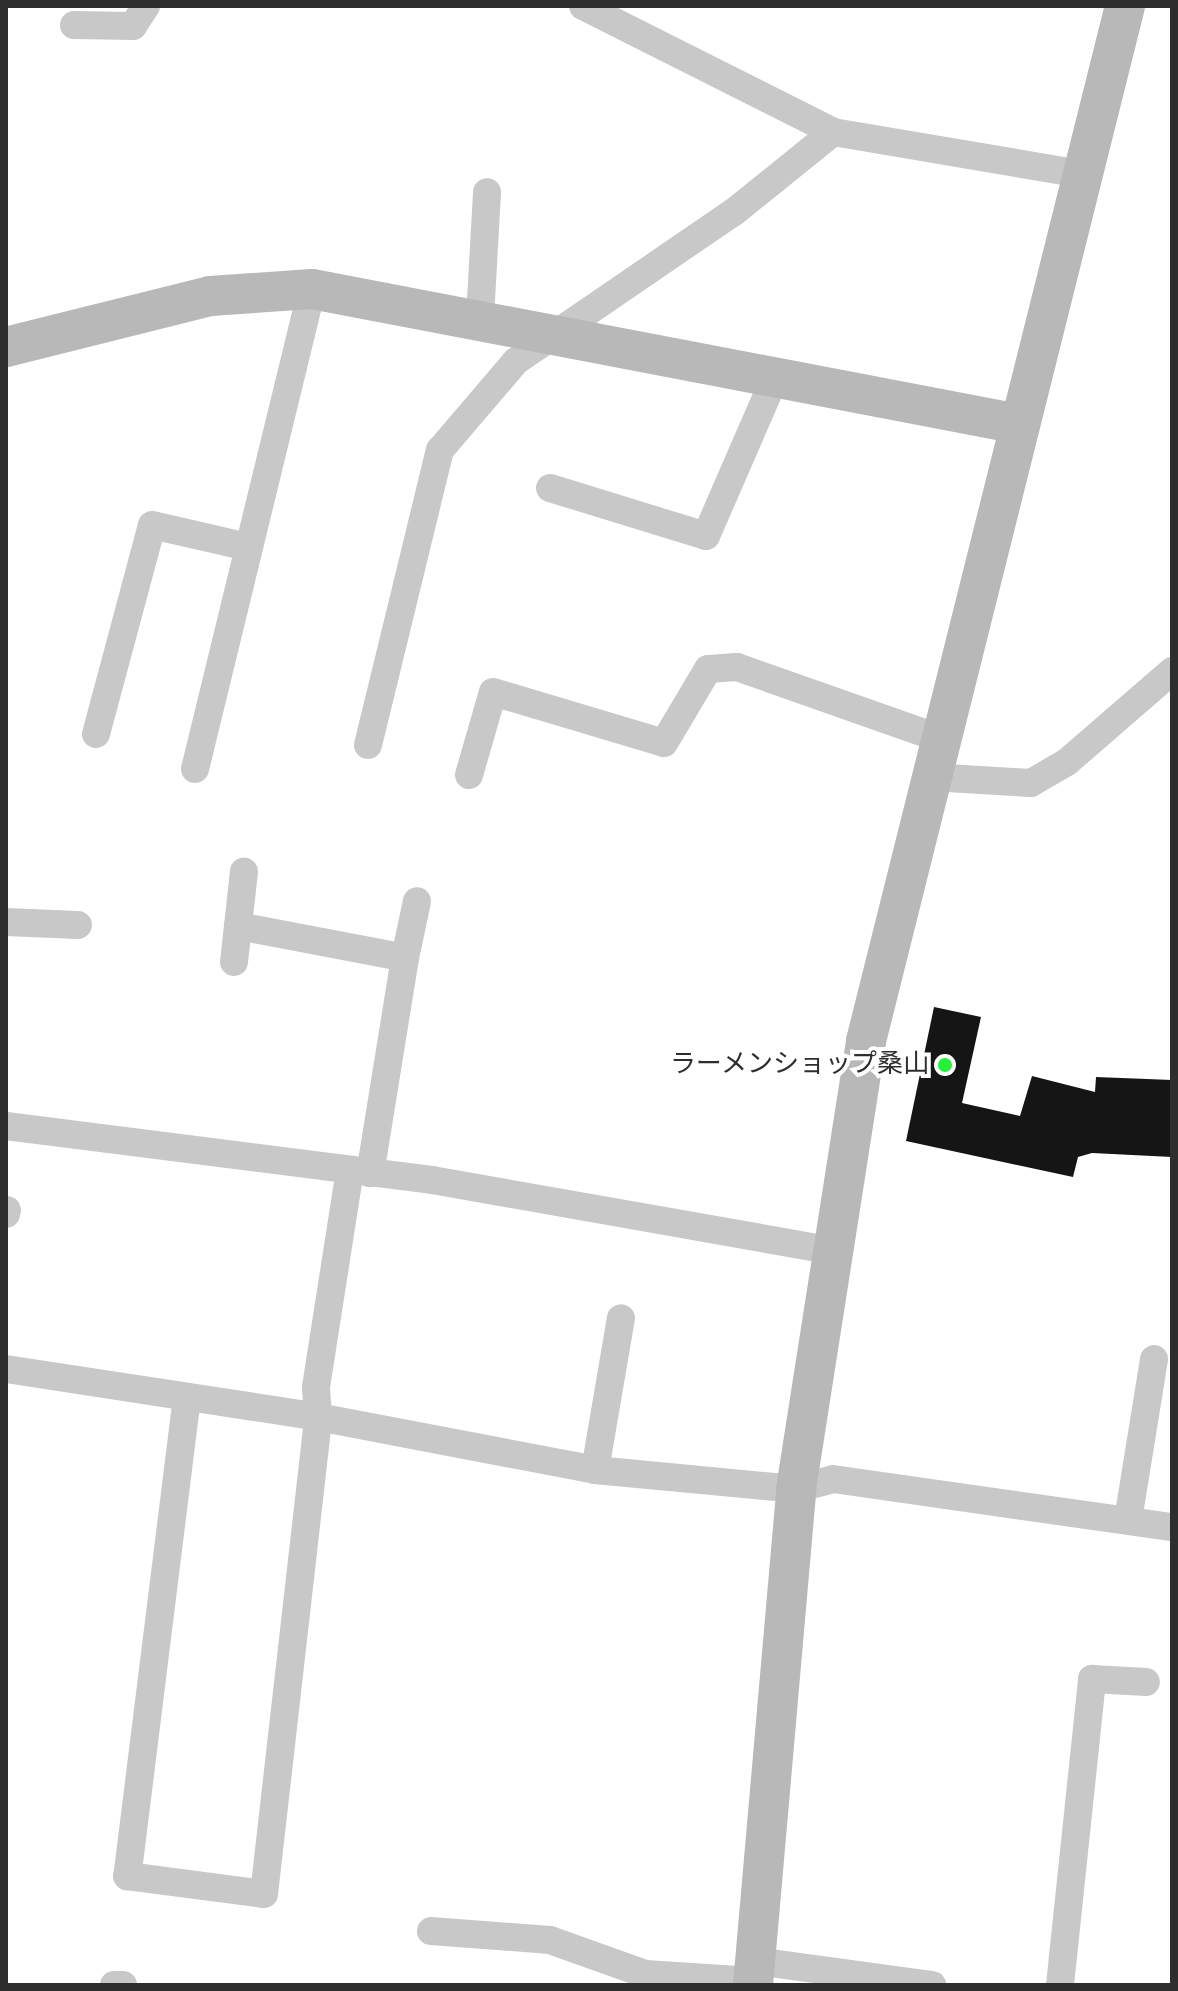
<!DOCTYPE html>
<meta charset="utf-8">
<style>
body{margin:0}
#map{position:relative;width:1178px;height:1991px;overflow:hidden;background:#fff;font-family:"Sofia Sans Condensed","Noto Sans JP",sans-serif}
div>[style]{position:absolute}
.building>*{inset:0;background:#151515}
.street>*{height:28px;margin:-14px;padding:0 14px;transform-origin:14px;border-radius:14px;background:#c8c8c8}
.secondary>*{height:40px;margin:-20px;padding:0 20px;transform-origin:20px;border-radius:20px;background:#b8b8b8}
.dots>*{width:22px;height:22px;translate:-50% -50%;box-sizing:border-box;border:4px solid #fff;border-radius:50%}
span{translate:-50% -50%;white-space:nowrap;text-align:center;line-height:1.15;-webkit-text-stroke:8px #fff;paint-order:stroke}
.poi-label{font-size:26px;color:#2e2e2e}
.right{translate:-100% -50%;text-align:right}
.frame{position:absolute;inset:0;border:8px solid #2e2e2e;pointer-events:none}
</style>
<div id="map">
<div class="building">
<i style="clip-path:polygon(934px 1007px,981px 1017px,962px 1103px,1020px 1116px,1032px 1076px,1095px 1092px,1096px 1077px,1172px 1080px,1172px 1157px,1092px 1153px,1078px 1157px,1073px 1177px,906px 1141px)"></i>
</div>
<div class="street">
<i style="left:583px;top:6px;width:280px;rotate:26.7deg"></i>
<i style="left:833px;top:132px;width:253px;rotate:9.6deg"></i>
<i style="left:74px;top:25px;width:59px;rotate:1deg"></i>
<i style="left:133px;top:26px;width:24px;rotate:-57deg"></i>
<i style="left:480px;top:318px;width:126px;rotate:-86.8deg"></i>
<i style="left:550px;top:488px;width:163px;rotate:17.1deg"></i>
<i style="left:706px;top:536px;width:173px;rotate:-66.5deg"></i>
<i style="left:96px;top:734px;width:216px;rotate:-75deg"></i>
<i style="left:152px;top:525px;width:98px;rotate:12.9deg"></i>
<i style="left:368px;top:745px;width:304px;rotate:-76.3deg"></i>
<i style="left:440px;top:450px;width:117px;rotate:-49.5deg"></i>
<i style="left:516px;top:361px;width:264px;rotate:-34.4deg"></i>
<i style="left:734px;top:212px;width:127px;rotate:-38.9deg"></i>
<i style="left:195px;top:769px;width:494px;rotate:-76.3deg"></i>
<i style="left:469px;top:775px;width:86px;rotate:-73.9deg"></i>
<i style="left:493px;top:692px;width:178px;rotate:16.6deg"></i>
<i style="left:664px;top:743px;width:86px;rotate:-59.3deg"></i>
<i style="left:708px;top:669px;width:29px;rotate:-4deg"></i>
<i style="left:737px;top:667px;width:216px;rotate:19.4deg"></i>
<i style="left:930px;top:777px;width:101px;rotate:3.4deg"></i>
<i style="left:1031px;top:783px;width:42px;rotate:-30.3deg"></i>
<i style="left:1067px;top:762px;width:139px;rotate:-40.9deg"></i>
<i style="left:6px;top:922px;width:72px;rotate:2.4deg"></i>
<i style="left:238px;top:926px;width:170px;rotate:10.8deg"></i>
<i style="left:405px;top:958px;width:218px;rotate:99.2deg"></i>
<i style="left:405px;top:958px;width:58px;rotate:-78.1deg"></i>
<i style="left:234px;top:962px;width:91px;rotate:-83.7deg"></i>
<i style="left:6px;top:1126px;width:429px;rotate:7.2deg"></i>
<i style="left:432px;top:1180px;width:407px;rotate:10deg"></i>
<i style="left:6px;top:1214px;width:4px;rotate:-76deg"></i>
<i style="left:6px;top:1369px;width:316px;rotate:8.7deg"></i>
<i style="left:318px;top:1417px;width:282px;rotate:10.8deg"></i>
<i style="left:595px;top:1470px;width:202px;rotate:5.4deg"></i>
<i style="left:796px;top:1489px;width:38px;rotate:-15deg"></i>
<i style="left:833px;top:1479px;width:342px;rotate:8.1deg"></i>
<i style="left:187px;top:1397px;width:483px;rotate:97.1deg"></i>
<i style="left:127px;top:1876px;width:138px;rotate:7.5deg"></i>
<i style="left:264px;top:1894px;width:480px;rotate:-83.5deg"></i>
<i style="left:318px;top:1417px;width:30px;rotate:-94deg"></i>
<i style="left:316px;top:1387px;width:219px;rotate:-81.1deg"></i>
<i style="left:595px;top:1470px;width:154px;rotate:-80.3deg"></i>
<i style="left:1128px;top:1520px;width:163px;rotate:-80.8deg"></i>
<i style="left:431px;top:1931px;width:119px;rotate:4.3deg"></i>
<i style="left:550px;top:1940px;width:101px;rotate:19.7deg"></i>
<i style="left:645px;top:1974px;width:109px;rotate:3.7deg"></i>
<i style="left:756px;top:1961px;width:178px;rotate:7.8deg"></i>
<i style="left:114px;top:1985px;width:9px"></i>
<i style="left:1060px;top:1985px;width:308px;rotate:-84deg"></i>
<i style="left:1092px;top:1679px;width:54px;rotate:3.2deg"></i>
</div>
<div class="secondary">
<i style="left:6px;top:347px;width:210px;rotate:-14deg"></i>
<i style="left:210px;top:296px;width:102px;rotate:-3.9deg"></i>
<i style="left:312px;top:289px;width:720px;rotate:10.81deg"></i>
<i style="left:753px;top:1985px;width:498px;rotate:-85deg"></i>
<i style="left:796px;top:1489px;width:453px;rotate:-81.1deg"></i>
<i style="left:866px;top:1041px;width:1067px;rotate:-75.95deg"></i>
</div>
<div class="dots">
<i style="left:945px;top:1065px;background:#24f138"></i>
</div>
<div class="poi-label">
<span class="right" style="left:929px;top:1065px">ラーメンショップ桑山</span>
</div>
<div class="frame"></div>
</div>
